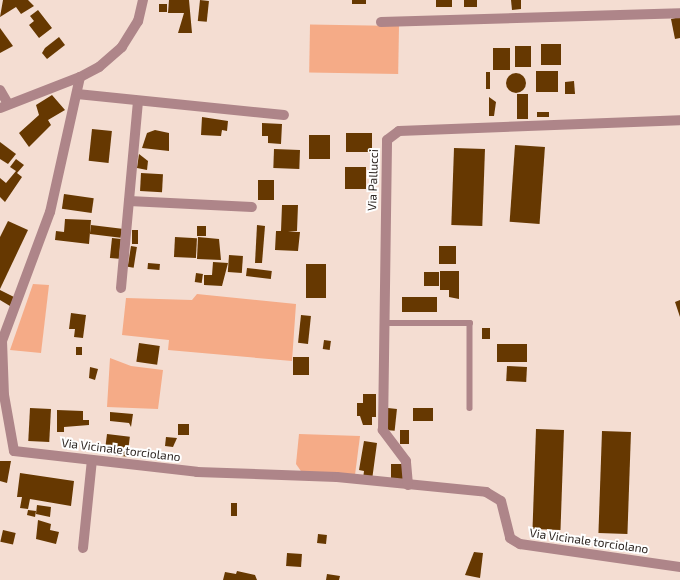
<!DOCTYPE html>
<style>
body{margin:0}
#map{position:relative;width:680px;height:580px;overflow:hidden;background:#f4ddd2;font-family:"Exo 2",sans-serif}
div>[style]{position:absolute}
.green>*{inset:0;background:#f5ab87;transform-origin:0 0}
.building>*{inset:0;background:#663801;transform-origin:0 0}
.round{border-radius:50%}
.lane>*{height:5.5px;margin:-2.75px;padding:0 2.75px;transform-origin:2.75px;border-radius:2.75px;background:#ae8589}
.street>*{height:10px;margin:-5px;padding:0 5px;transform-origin:5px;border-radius:5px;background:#ae8589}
span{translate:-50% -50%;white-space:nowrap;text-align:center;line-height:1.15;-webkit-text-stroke:4px #fff;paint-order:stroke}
.street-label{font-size:12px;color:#2e2622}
</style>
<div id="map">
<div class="green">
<i style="left:399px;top:26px;width:48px;height:89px;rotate:91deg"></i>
<i style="clip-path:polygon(33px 284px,49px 285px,41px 353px,10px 350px)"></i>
<i style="clip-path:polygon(197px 294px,296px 304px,292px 361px,168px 350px,169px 340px,122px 335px,126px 298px,192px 300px)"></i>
<i style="clip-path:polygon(110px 358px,131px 366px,163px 370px,158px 409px,107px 407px)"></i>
<i style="clip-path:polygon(299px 434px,360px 436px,355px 475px,303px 474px,296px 464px)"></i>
</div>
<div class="building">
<i style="clip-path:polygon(3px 0,28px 0,34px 6px,21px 14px,16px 7px,0 17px)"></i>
<i style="clip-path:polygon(169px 0,189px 0,192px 33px,178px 33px,184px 13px,168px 13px)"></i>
<i style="left:200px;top:0;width:9px;height:21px;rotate:6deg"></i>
<i style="left:352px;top:0;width:14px;height:4px"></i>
<i style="left:436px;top:0;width:16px;height:7px"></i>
<i style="left:464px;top:0;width:13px;height:7px"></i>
<i style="clip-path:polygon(511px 0,521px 0,521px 9px,512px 10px)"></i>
<i style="left:159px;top:4px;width:8px;height:8px"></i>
<i style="clip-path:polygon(38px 10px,52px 28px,39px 38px,29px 25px,34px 21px,30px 16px)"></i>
<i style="clip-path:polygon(680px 17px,680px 38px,675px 39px,671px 19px)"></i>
<i style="clip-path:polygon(0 28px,13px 46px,0 53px)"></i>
<i style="clip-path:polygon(59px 37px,65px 45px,47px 59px,42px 53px,45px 48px)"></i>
<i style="left:561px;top:44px;width:21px;height:20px;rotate:90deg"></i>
<i style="left:515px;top:46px;width:16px;height:21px"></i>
<i style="left:510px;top:48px;width:22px;height:17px;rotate:90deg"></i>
<i style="left:536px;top:71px;width:22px;height:21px"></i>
<i style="left:486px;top:72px;width:4px;height:17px"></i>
<i class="round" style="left:506px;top:73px;width:20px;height:20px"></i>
<i style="clip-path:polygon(574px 81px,575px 94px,565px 94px,565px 82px)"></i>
<i style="left:517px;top:94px;width:11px;height:25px"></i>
<i style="clip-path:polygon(52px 95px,65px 110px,48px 120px,51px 125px,29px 147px,19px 133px,39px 115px,36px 105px)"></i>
<i style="clip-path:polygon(489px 97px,496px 102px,494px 116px,489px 116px)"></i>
<i style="left:537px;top:112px;width:12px;height:5px"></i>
<i style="clip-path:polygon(202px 117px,228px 121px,227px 131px,222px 130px,221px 136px,201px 135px)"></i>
<i style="clip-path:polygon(262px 123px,282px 124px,281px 144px,268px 143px,268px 136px,262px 136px)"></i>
<i style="left:92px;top:129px;width:20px;height:32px;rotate:6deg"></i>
<i style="clip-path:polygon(155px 130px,169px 133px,169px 151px,142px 148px,147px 133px)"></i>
<i style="left:346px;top:133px;width:26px;height:19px"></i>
<i style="left:309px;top:135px;width:21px;height:24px"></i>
<i style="clip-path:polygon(0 142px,16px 154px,8px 164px,0 159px)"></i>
<i style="left:515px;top:145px;width:30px;height:77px;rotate:4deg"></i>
<i style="left:454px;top:148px;width:31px;height:77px;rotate:2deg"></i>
<i style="left:274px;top:149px;width:26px;height:19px;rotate:2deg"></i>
<i style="clip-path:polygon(139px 154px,148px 161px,147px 170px,137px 168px)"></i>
<i style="clip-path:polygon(16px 159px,24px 165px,17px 173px,22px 177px,5px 202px,0 197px,0 178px,6px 183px,16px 171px,10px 167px)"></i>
<i style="left:345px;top:167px;width:21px;height:22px"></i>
<i style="left:141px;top:173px;width:22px;height:18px;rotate:3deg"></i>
<i style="left:258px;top:180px;width:16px;height:20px"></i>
<i style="left:64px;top:194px;width:30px;height:15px;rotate:8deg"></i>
<i style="clip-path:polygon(282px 205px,298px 205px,297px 231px,288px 232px,300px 232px,298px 251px,275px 250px,276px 231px,281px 231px)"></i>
<i style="clip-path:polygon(65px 219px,91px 220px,89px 244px,55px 240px,56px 231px,64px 232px)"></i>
<i style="clip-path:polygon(8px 221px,28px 230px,0 289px,0 237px)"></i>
<i style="left:91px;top:225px;width:31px;height:9px;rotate:7deg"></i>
<i style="clip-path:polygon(257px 225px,265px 226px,262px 263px,255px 263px)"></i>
<i style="left:197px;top:226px;width:9px;height:10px"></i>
<i style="left:132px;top:230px;width:6px;height:14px"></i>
<i style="left:175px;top:237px;width:22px;height:20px;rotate:3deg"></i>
<i style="clip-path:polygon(198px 237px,219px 239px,221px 260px,197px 259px)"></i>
<i style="left:112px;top:238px;width:9px;height:20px;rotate:6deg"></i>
<i style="left:131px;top:246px;width:6px;height:21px;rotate:9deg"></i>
<i style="left:439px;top:246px;width:17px;height:18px"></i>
<i style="left:229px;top:255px;width:14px;height:17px;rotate:4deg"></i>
<i style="clip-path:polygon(213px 262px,228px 263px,222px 286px,204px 285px,204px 275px,212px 275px)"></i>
<i style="left:148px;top:263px;width:12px;height:6px;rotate:5deg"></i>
<i style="left:306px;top:264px;width:20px;height:34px"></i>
<i style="left:247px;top:268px;width:25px;height:8px;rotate:7deg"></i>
<i style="clip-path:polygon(440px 271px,459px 271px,459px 299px,449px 297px,449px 290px,440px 290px)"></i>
<i style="left:424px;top:272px;width:15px;height:14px"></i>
<i style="left:196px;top:273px;width:7px;height:9px;rotate:8deg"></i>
<i style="clip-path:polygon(0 290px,14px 297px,10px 306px,0 300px)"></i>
<i style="left:402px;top:297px;width:35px;height:15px"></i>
<i style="clip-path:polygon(680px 300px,680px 317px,675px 302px)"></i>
<i style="clip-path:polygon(71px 313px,86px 315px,83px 338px,74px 337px,75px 329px,69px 329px)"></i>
<i style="left:301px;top:315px;width:10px;height:28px;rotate:6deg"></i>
<i style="left:482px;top:328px;width:8px;height:11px"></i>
<i style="left:324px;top:340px;width:7px;height:9px;rotate:8deg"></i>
<i style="left:139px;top:343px;width:21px;height:19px;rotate:8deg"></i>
<i style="left:497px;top:344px;width:30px;height:18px"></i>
<i style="left:76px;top:347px;width:6px;height:8px"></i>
<i style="left:293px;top:357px;width:16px;height:18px"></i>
<i style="left:507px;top:366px;width:20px;height:15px;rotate:3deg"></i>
<i style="clip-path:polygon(90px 367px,98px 369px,95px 380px,89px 378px)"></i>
<i style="clip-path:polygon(363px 394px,376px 394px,376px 417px,372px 417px,372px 425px,363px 425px,360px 416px,357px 416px,357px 403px,363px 403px)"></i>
<i style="left:30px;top:408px;width:21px;height:33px;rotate:3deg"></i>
<i style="left:388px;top:408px;width:9px;height:22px;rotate:6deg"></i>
<i style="left:413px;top:408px;width:20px;height:13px"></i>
<i style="clip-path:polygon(57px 410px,83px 411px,83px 420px,89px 420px,89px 425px,64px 427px,64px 432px,57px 432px)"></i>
<i style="clip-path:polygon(110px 412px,133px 414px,131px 427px,129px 423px,110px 421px)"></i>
<i style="left:178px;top:424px;width:11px;height:11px"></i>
<i style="left:536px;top:429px;width:28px;height:100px;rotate:2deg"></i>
<i style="left:400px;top:430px;width:9px;height:14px"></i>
<i style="left:602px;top:431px;width:29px;height:102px;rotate:2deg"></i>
<i style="left:107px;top:434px;width:23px;height:20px;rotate:7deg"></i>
<i style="clip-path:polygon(166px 437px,177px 438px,173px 447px,165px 446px)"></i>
<i style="clip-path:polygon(364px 441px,377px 443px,372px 480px,363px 479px,364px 471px,359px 470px)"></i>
<i style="clip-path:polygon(0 461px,11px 461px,7px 483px,0 481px)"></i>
<i style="left:391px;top:464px;width:12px;height:17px"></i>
<i style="clip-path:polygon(20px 473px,74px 481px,71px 506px,30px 499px,28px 509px,20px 508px,22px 497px,17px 497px)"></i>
<i style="left:231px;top:503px;width:6px;height:13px"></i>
<i style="clip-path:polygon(37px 505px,51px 507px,50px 517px,36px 514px)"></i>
<i style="clip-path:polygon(28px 510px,36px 511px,35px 517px,27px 515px)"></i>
<i style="clip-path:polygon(38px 520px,51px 524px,50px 530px,59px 532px,56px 544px,36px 539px)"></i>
<i style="left:3px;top:530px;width:13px;height:12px;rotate:13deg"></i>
<i style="left:318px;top:534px;width:9px;height:9px;rotate:6deg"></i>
<i style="clip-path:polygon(474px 552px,483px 553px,480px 578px,465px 575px)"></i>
<i style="left:287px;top:553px;width:15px;height:13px;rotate:4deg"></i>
<i style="clip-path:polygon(237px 571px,255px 575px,257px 580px,223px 580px,225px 572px,236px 574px)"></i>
<i style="clip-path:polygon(327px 574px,340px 576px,339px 580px,326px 580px)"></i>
</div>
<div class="lane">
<i style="left:383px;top:323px;width:87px"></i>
<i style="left:470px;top:323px;width:85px;rotate:90deg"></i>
</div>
<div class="street">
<i style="left:143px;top:0;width:22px;rotate:103deg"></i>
<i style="left:138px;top:21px;width:31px;rotate:122deg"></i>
<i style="left:122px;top:47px;width:30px;rotate:139deg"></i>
<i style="left:99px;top:67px;width:21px;rotate:152deg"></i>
<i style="left:80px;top:77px;width:138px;rotate:102.5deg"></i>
<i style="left:50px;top:212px;width:138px;rotate:110.4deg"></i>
<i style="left:2px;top:341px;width:54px;rotate:87.9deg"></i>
<i style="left:4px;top:395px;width:57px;rotate:79.9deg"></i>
<i style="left:14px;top:451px;width:184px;rotate:6.5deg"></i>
<i style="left:197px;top:472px;width:140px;rotate:2deg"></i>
<i style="left:337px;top:477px;width:150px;rotate:5.7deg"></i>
<i style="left:486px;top:492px;width:17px;rotate:31deg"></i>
<i style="left:501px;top:501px;width:38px;rotate:76deg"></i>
<i style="left:510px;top:538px;width:12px;rotate:31deg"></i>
<i style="left:520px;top:544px;width:162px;rotate:8.2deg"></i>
<i style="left:381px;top:22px;width:299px;rotate:-1.7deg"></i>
<i style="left:0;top:90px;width:16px;rotate:60deg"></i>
<i style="left:77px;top:94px;width:208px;rotate:5.8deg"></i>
<i style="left:0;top:108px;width:86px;rotate:-21.2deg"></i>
<i style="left:129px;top:201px;width:123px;rotate:2.8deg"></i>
<i style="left:121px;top:288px;width:187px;rotate:-84.8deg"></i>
<i style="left:408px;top:485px;width:24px;rotate:-95deg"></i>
<i style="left:406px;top:461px;width:39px;rotate:-127deg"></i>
<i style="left:383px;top:430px;width:290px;rotate:-89.2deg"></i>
<i style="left:387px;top:140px;width:15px;rotate:-37deg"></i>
<i style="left:399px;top:131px;width:281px;rotate:-2.2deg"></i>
<i style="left:83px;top:548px;width:88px;rotate:-84.2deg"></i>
</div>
<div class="street-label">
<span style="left:373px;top:180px;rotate:-88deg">Via Pallucci</span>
<span style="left:121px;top:450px;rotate:7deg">Via Vicinale torciolano</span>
<span style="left:589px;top:541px;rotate:8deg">Via Vicinale torciolano</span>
</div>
</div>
